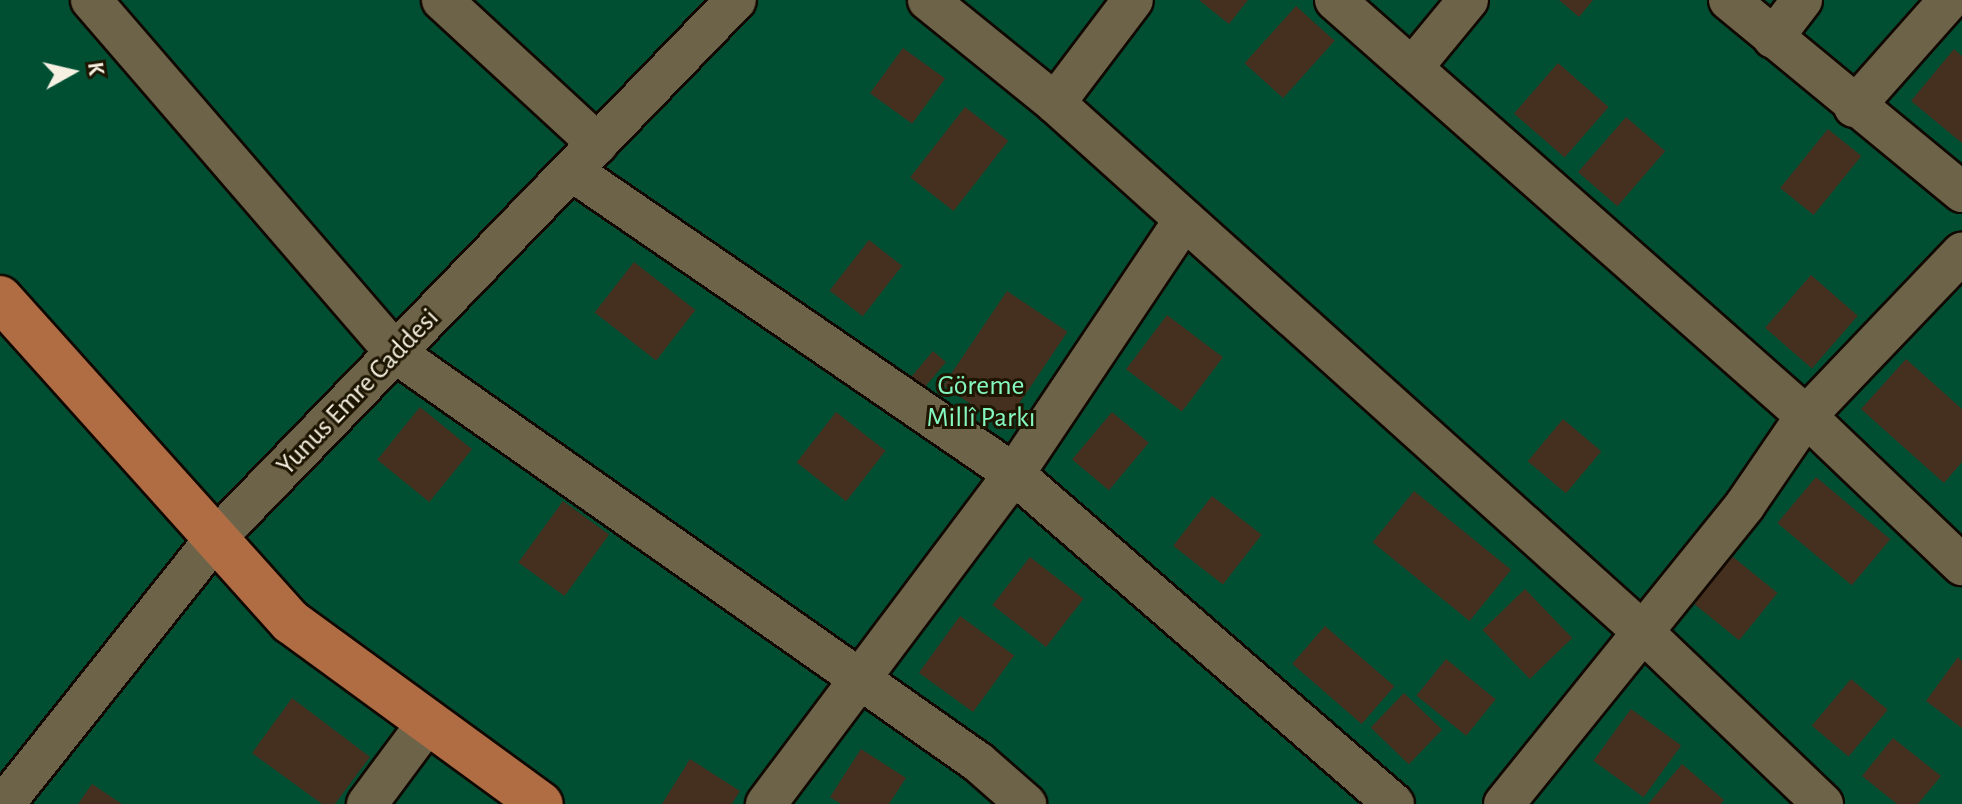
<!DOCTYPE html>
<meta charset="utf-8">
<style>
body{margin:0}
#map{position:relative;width:1962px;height:804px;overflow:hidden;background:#271e05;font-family:"Alegreya Sans",sans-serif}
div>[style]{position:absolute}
.green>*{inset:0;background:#004f33;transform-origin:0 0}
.building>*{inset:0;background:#452f1e;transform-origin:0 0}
.roads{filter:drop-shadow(2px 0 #100800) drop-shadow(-2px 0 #100800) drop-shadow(0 2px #100800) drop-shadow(0 -2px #100800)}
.minor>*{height:40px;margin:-20px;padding:0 20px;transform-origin:20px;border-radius:20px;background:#6d6348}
.major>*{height:44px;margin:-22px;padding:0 22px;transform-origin:22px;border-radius:22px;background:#b06d44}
span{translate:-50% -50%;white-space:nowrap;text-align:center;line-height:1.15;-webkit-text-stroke:6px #1d1500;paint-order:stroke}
.park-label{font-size:28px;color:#85f7c0}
.street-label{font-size:28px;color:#f5f0e1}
.north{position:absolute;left:32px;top:32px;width:80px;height:80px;-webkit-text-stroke:6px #1d1500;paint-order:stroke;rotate:82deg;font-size:22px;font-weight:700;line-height:32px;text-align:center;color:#f5f0e1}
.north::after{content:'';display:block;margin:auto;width:28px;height:36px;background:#f5f0e1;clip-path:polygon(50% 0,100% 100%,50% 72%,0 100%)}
</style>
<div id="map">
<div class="green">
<i style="left:0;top:0;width:1962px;height:804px"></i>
</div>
<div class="building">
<i style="clip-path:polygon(1199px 0,1248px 0,1229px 24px)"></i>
<i style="clip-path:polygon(1559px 0,1593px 0,1579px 17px)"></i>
<i style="left:1296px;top:6px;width:52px;height:77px;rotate:42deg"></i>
<i style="left:903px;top:48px;width:52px;height:56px;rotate:36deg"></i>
<i style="clip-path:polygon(1954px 49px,1962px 56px,1962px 143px,1911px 101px)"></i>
<i style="left:1558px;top:63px;width:67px;height:67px;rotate:41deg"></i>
<i style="left:965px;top:107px;width:55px;height:89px;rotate:38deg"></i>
<i style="left:1626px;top:117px;width:52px;height:73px;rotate:41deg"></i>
<i style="left:1828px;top:129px;width:43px;height:76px;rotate:39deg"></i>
<i style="left:869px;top:240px;width:42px;height:64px;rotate:38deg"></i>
<i style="left:634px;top:262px;width:78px;height:64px;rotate:38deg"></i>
<i style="left:1811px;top:275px;width:62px;height:70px;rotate:41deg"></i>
<i style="left:1007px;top:291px;width:73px;height:114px;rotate:34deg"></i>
<i style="left:1167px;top:315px;width:70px;height:68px;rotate:37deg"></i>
<i style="left:933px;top:351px;width:17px;height:34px;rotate:40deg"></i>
<i style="clip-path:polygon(1906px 359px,1962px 409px,1962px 462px,1944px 483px,1861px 409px)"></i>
<i style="left:420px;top:407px;width:67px;height:68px;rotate:39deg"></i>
<i style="left:836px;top:412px;width:63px;height:64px;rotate:38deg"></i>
<i style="left:1112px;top:412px;width:48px;height:62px;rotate:40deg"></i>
<i style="left:1563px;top:419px;width:50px;height:55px;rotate:40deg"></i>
<i style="left:1816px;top:477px;width:97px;height:60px;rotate:40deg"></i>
<i style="left:1414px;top:491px;width:125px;height:66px;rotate:39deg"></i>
<i style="left:1212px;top:496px;width:63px;height:63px;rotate:38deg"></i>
<i style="left:563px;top:501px;width:57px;height:76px;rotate:36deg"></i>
<i style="left:1727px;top:552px;width:65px;height:61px;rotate:39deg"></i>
<i style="left:1030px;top:557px;width:68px;height:61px;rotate:38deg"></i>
<i style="left:1525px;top:589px;width:68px;height:59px;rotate:46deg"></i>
<i style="left:960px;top:616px;width:67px;height:70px;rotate:36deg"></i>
<i style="left:1325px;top:626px;width:92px;height:50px;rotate:41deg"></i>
<i style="clip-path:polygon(1958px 657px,1962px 661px,1962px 728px,1926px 701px)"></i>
<i style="left:1446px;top:659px;width:64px;height:47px;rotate:39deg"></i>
<i style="left:1851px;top:679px;width:48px;height:61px;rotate:40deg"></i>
<i style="left:1404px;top:693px;width:53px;height:48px;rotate:44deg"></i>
<i style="clip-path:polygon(292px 698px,370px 757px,335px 804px,322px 804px,252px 753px)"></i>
<i style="left:1631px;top:709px;width:62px;height:64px;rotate:36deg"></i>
<i style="clip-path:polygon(1893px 738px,1941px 776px,1918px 804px,1897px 804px,1862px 776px)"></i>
<i style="clip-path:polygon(861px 749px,906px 778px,889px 804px,841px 804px,830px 797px)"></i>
<i style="clip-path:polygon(690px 759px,740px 791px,732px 804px,662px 804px)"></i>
<i style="clip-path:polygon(1682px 764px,1724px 800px,1721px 804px,1648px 804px)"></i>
<i style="clip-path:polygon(92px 784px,122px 804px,78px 804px)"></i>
</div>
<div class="roads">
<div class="minor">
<i style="left:91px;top:0;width:468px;rotate:49.2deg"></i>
<i style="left:397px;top:354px;width:710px;rotate:35.08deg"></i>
<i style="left:978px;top:762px;width:64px;rotate:41.2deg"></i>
<i style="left:442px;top:0;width:212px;rotate:42.7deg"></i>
<i style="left:928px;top:0;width:164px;rotate:39deg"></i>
<i style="left:1055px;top:103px;width:791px;rotate:41.98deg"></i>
<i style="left:1643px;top:632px;width:249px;rotate:43.7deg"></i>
<i style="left:1335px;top:0;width:628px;rotate:41.45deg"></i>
<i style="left:1806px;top:416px;width:216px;rotate:43.7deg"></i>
<i style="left:1729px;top:0;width:302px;rotate:39.5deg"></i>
<i style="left:1773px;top:38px;width:48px;rotate:-52.7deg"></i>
<i style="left:1412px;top:68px;width:88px;rotate:-50.5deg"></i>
<i style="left:1055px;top:103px;width:129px;rotate:-52.9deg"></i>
<i style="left:1854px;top:107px;width:143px;rotate:-48.4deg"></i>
<i style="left:572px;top:171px;width:536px;rotate:34.43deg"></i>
<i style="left:1014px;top:474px;width:503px;rotate:40.97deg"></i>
<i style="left:4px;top:804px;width:336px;rotate:-51.5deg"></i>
<i style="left:213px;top:541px;width:752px;rotate:-45.97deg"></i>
<i style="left:367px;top:804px;width:102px;rotate:-53.4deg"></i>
<i style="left:766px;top:804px;width:413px;rotate:-53.1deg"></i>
<i style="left:1014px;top:474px;width:306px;rotate:-56.2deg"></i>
<i style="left:1504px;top:804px;width:384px;rotate:-51.1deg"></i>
<i style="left:1745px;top:505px;width:108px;rotate:-55.6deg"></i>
<i style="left:1806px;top:416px;width:226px;rotate:-46.3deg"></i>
</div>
<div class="major">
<i style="left:0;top:298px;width:435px;rotate:48.1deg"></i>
<i style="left:291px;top:622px;width:309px;rotate:36.1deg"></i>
</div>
</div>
<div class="park-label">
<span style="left:981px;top:402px">Göreme<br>Millî Parkı</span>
</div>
<div class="street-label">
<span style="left:358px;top:392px;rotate:-46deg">Yunus Emre Caddesi</span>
</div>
<div class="north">K</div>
</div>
